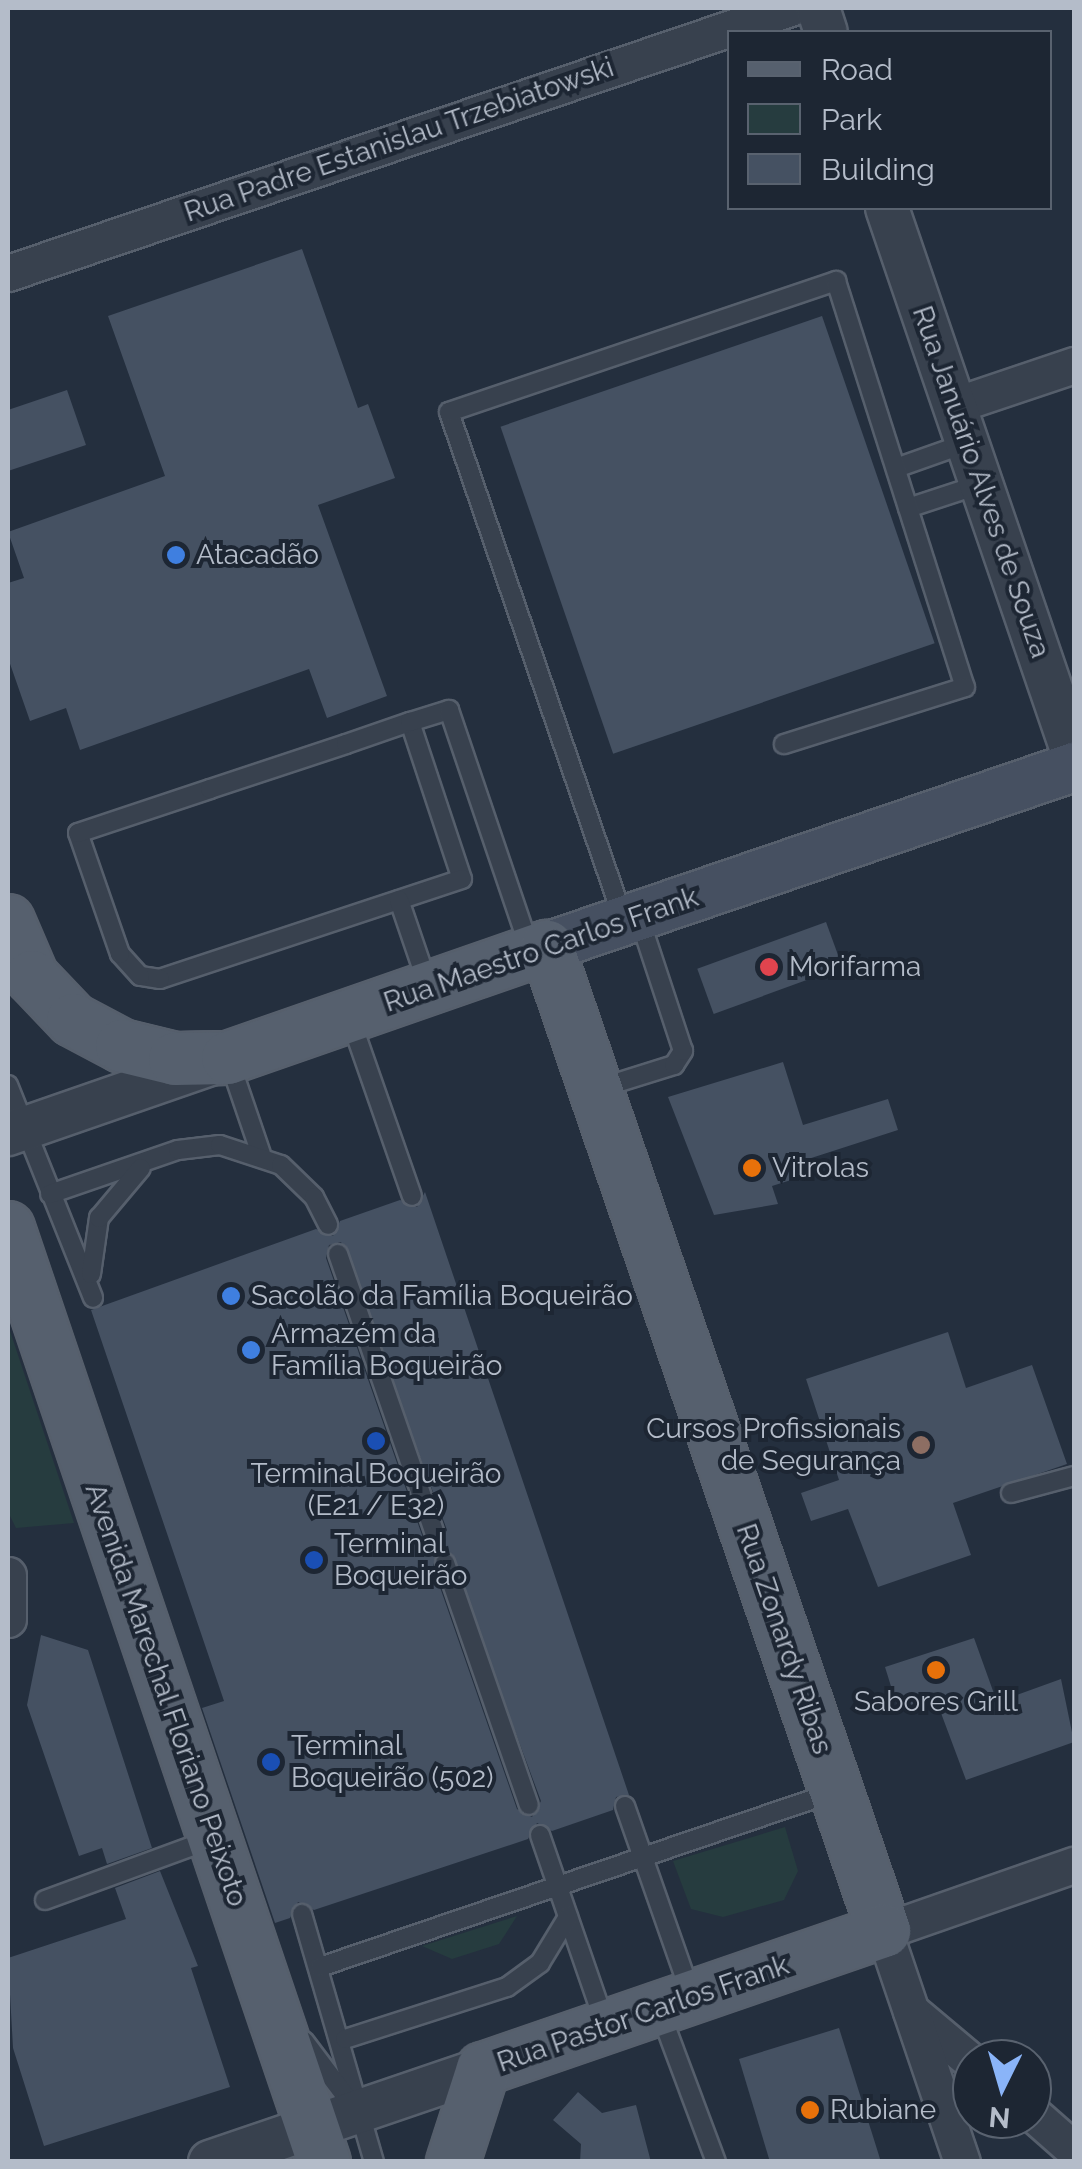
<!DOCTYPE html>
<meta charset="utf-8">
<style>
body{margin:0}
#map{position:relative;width:1082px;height:2169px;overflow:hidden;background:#242f3e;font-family:Raleway,sans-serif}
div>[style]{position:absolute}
.green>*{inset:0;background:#263c3f}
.building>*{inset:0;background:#455162;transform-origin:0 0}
.roads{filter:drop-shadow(2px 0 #565f6c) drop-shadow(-2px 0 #565f6c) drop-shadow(0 2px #565f6c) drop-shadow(0 -2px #565f6c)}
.service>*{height:18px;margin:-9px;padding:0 9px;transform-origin:9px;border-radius:9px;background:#38414e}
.minor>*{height:35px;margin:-17.5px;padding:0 17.5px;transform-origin:17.5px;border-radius:17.5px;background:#38414e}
.tertiary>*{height:42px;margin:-21px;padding:0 21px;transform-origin:21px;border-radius:21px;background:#38414e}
.secondary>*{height:48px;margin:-24px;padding:0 24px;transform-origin:24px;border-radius:24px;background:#465061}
.primary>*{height:52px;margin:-26px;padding:0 26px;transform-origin:26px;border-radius:26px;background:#56606e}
.dots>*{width:28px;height:28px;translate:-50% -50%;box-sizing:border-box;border:5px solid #1d2633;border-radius:50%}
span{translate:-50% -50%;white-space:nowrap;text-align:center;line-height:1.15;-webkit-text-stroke:8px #1d2633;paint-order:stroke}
.street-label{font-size:28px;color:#b4bcc9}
.poi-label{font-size:28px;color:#b4bcc9}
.left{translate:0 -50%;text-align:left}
.right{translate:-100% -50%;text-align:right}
.frame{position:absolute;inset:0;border:10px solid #b4bcc9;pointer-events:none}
.legend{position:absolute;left:727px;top:30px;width:325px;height:180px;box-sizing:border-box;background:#1d2633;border:2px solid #59626f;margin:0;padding:12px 18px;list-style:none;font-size:30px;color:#b4bcc9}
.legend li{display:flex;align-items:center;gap:20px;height:50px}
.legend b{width:50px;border:2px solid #59626f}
.north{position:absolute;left:952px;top:2039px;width:100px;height:100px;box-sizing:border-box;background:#1d2633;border:2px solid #59626f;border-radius:50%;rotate:185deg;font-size:28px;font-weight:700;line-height:40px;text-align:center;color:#b4bcc9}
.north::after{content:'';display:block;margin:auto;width:35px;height:45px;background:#8ab4f8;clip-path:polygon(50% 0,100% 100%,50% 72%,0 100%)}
</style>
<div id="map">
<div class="green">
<i style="clip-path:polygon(8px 1325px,74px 1523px,16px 1528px,8px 1512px)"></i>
<i style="clip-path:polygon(785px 1827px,798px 1871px,784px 1900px,723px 1917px,691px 1909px,673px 1861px)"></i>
<i style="clip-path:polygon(517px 1916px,499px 1944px,452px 1959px,422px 1946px)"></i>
</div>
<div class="building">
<i style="clip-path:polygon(302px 249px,358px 408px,368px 404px,395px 478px,318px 505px,387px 696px,327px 718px,309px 669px,80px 750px,66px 708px,30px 721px,8px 658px,8px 583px,24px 578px,8px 532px,165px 476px,108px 316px)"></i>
<i style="left:822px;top:316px;width:346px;height:340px;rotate:71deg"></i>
<i style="clip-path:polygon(67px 390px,86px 445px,8px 471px,8px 410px)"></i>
<i style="left:826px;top:922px;width:48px;height:137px;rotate:70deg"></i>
<i style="clip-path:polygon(783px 1062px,803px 1125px,888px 1099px,898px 1130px,802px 1161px,807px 1175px,772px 1186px,778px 1204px,714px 1215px,668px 1097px)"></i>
<i style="clip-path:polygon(evenodd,425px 1192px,629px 1795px,616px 1797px,613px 1810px,552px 1831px,537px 1823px,528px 1839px,314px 1910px,298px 1902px,290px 1918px,275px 1923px,202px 1708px,224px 1701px,91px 1310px,316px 1229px,333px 1236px,340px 1221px,400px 1200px,417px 1207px,425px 1192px,341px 1242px,447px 1530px,438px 1546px,423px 1538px,326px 1258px,329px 1245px,341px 1242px,425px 1192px,448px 1551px,541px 1801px,532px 1817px,517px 1809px,433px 1567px,436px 1554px,448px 1551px)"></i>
<i style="clip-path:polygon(948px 1332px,966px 1388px,1032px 1365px,1067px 1464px,953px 1503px,971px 1555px,878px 1587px,848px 1509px,811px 1521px,801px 1493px,839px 1480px,806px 1379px)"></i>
<i style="clip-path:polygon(41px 1635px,88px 1650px,152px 1848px,107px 1864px,102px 1848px,79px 1856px,27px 1705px)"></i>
<i style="clip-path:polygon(974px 1638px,997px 1702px,1061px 1679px,1074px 1742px,966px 1780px,935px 1697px,898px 1709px,885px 1667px)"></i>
<i style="clip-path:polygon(160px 1871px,198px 1966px,191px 1968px,230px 2087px,44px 2146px,13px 2048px,8px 1958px,126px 1919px,115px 1888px)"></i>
<i style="clip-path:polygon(839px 2028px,881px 2162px,770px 2162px,739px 2059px)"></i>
<i style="clip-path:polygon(578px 2092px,602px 2113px,636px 2105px,651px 2162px,580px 2162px,581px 2144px,553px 2120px)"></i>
</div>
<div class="roads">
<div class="service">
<i style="left:896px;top:468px;width:75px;rotate:-19.4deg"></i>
<i style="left:908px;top:508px;width:77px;rotate:-18.2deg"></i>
<i style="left:410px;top:722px;width:165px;rotate:71.7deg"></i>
<i style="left:462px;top:879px;width:318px;rotate:161.7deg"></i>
<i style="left:160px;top:979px;width:20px;rotate:-171deg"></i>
<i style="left:140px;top:976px;width:30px;rotate:-132deg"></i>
<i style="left:120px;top:954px;width:128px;rotate:-109.1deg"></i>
<i style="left:78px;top:833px;width:139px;rotate:-18.4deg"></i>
<i style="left:210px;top:789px;width:143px;rotate:-18.3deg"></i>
<i style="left:346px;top:744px;width:68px;rotate:-19deg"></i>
<i style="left:410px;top:722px;width:41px;rotate:-17.1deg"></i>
<i style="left:449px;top:710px;width:250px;rotate:71.3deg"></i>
<i style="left:399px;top:900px;width:90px;rotate:71.2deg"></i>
<i style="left:623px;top:918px;width:535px;rotate:-108.98deg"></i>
<i style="left:449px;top:412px;width:409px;rotate:-18.7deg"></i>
<i style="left:836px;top:281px;width:426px;rotate:72.4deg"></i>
<i style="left:965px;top:687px;width:190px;rotate:162.5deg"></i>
<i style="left:351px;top:1021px;width:185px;rotate:70.8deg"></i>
<i style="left:229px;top:1060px;width:99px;rotate:71.2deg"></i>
<i style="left:8px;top:1085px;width:229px;rotate:68.2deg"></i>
<i style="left:597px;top:1089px;width:81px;rotate:-17.3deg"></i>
<i style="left:674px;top:1065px;width:17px;rotate:-57deg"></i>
<i style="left:683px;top:1051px;width:141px;rotate:-108.2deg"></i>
<i style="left:50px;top:1194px;width:135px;rotate:-19deg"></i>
<i style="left:178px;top:1150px;width:42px;rotate:-6.8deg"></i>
<i style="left:220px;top:1145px;width:64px;rotate:18.2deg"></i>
<i style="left:281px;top:1165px;width:46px;rotate:44.1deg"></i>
<i style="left:314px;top:1197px;width:31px;rotate:63deg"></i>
<i style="left:338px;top:1254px;width:296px;rotate:70.9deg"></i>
<i style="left:91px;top:1274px;width:57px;rotate:-81.9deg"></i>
<i style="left:99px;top:1218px;width:65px;rotate:-50deg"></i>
<i style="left:1011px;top:1493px;width:65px;rotate:-15.1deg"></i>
<i style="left:445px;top:1563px;width:256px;rotate:70.9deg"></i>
<i style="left:625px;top:1806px;width:197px;rotate:70.7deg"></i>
<i style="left:540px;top:1835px;width:197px;rotate:71deg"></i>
<i style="left:45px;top:1900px;width:175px;rotate:-20.1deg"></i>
<i style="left:302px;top:1914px;width:258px;rotate:73.8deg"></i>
<i style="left:320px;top:1967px;width:540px;rotate:-18.8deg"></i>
<i style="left:660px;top:2012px;width:160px;rotate:69.5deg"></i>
<i style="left:345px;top:2039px;width:170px;rotate:-17.8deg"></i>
<i style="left:507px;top:1987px;width:41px;rotate:-36deg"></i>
<i style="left:540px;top:1963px;width:54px;rotate:-58.7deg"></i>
<i style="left:304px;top:2041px;width:83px;rotate:52.9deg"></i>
</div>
<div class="minor">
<i style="left:8px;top:273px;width:826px;rotate:-18.72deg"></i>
<i style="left:955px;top:405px;width:126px;rotate:-18.6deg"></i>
<i style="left:8px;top:1575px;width:44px;rotate:90deg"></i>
<i style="left:911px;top:2011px;width:80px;rotate:39.9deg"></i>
<i style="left:1032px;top:2113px;width:56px;rotate:41.4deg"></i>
<i style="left:962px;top:2162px;width:244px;rotate:-108.7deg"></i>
<i style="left:884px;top:1931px;width:201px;rotate:-19.2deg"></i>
</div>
<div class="tertiary">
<i style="left:818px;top:8px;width:25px;rotate:72deg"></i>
<i style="left:887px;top:208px;width:579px;rotate:71.16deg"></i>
<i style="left:8px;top:1134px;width:217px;rotate:-19.1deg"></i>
<i style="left:210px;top:2162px;width:288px;rotate:-18.8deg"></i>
</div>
<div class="secondary">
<i style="left:547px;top:947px;width:557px;rotate:-18.86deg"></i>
</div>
<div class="primary">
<i style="left:8px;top:921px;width:61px;rotate:66.8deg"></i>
<i style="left:32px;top:977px;width:59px;rotate:46.4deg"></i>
<i style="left:73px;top:1020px;width:55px;rotate:28deg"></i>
<i style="left:122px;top:1046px;width:55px;rotate:13.8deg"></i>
<i style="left:175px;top:1059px;width:53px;rotate:-1.1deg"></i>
<i style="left:228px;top:1058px;width:338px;rotate:-19.2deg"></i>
<i style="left:547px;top:947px;width:1040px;rotate:71.09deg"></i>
<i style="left:884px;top:1931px;width:424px;rotate:161deg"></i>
<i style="left:483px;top:2069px;width:98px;rotate:107.9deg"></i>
<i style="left:8px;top:1228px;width:986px;rotate:71.31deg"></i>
</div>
</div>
<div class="dots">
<i style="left:176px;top:555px;background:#3f7fe0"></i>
<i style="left:769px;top:967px;background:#e0444e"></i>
<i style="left:752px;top:1168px;background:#e8710a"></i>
<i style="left:231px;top:1296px;background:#3f7fe0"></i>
<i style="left:251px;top:1350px;background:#3f7fe0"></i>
<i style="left:376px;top:1441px;background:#1a4fb4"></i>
<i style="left:921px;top:1445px;background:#8d6e63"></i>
<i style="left:314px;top:1560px;background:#1a4fb4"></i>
<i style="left:936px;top:1670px;background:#e8710a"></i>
<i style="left:271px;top:1762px;background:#1a4fb4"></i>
<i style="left:810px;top:2110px;background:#e8710a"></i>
</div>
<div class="street-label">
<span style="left:399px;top:140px;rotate:-19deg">Rua Padre Estanislau Trzebiatowski</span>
<span style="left:981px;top:482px;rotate:71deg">Rua Januário Alves de Souza</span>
<span style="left:541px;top:950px;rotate:-19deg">Rua Maestro Carlos Frank</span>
<span style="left:784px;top:1639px;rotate:71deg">Rua Zonardy Ribas</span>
<span style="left:166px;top:1695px;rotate:71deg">Avenida Marechal Floriano Peixoto</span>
<span style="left:643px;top:2014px;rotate:-19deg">Rua Pastor Carlos Frank</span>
</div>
<div class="poi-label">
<span class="left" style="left:196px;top:555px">Atacadão</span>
<span class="left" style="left:789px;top:967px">Morifarma</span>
<span class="left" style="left:772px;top:1168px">Vitrolas</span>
<span class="left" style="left:251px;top:1296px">Sacolão da Família Boqueirão</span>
<span class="left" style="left:271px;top:1350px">Armazém da<br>Família Boqueirão</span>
<span class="right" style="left:901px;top:1445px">Cursos Profissionais<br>de Segurança</span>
<span style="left:376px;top:1490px">Terminal Boqueirão<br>(E21 / E32)</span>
<span class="left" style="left:334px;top:1560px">Terminal<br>Boqueirão</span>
<span style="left:936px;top:1702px">Sabores Grill</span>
<span class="left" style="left:291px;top:1762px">Terminal<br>Boqueirão (502)</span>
<span class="left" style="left:830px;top:2110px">Rubiane</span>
</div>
<div class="frame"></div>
<ul class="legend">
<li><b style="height:12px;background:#56606e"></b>Road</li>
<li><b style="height:28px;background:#263c3f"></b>Park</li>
<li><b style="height:28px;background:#455162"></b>Building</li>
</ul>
<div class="north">N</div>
</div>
